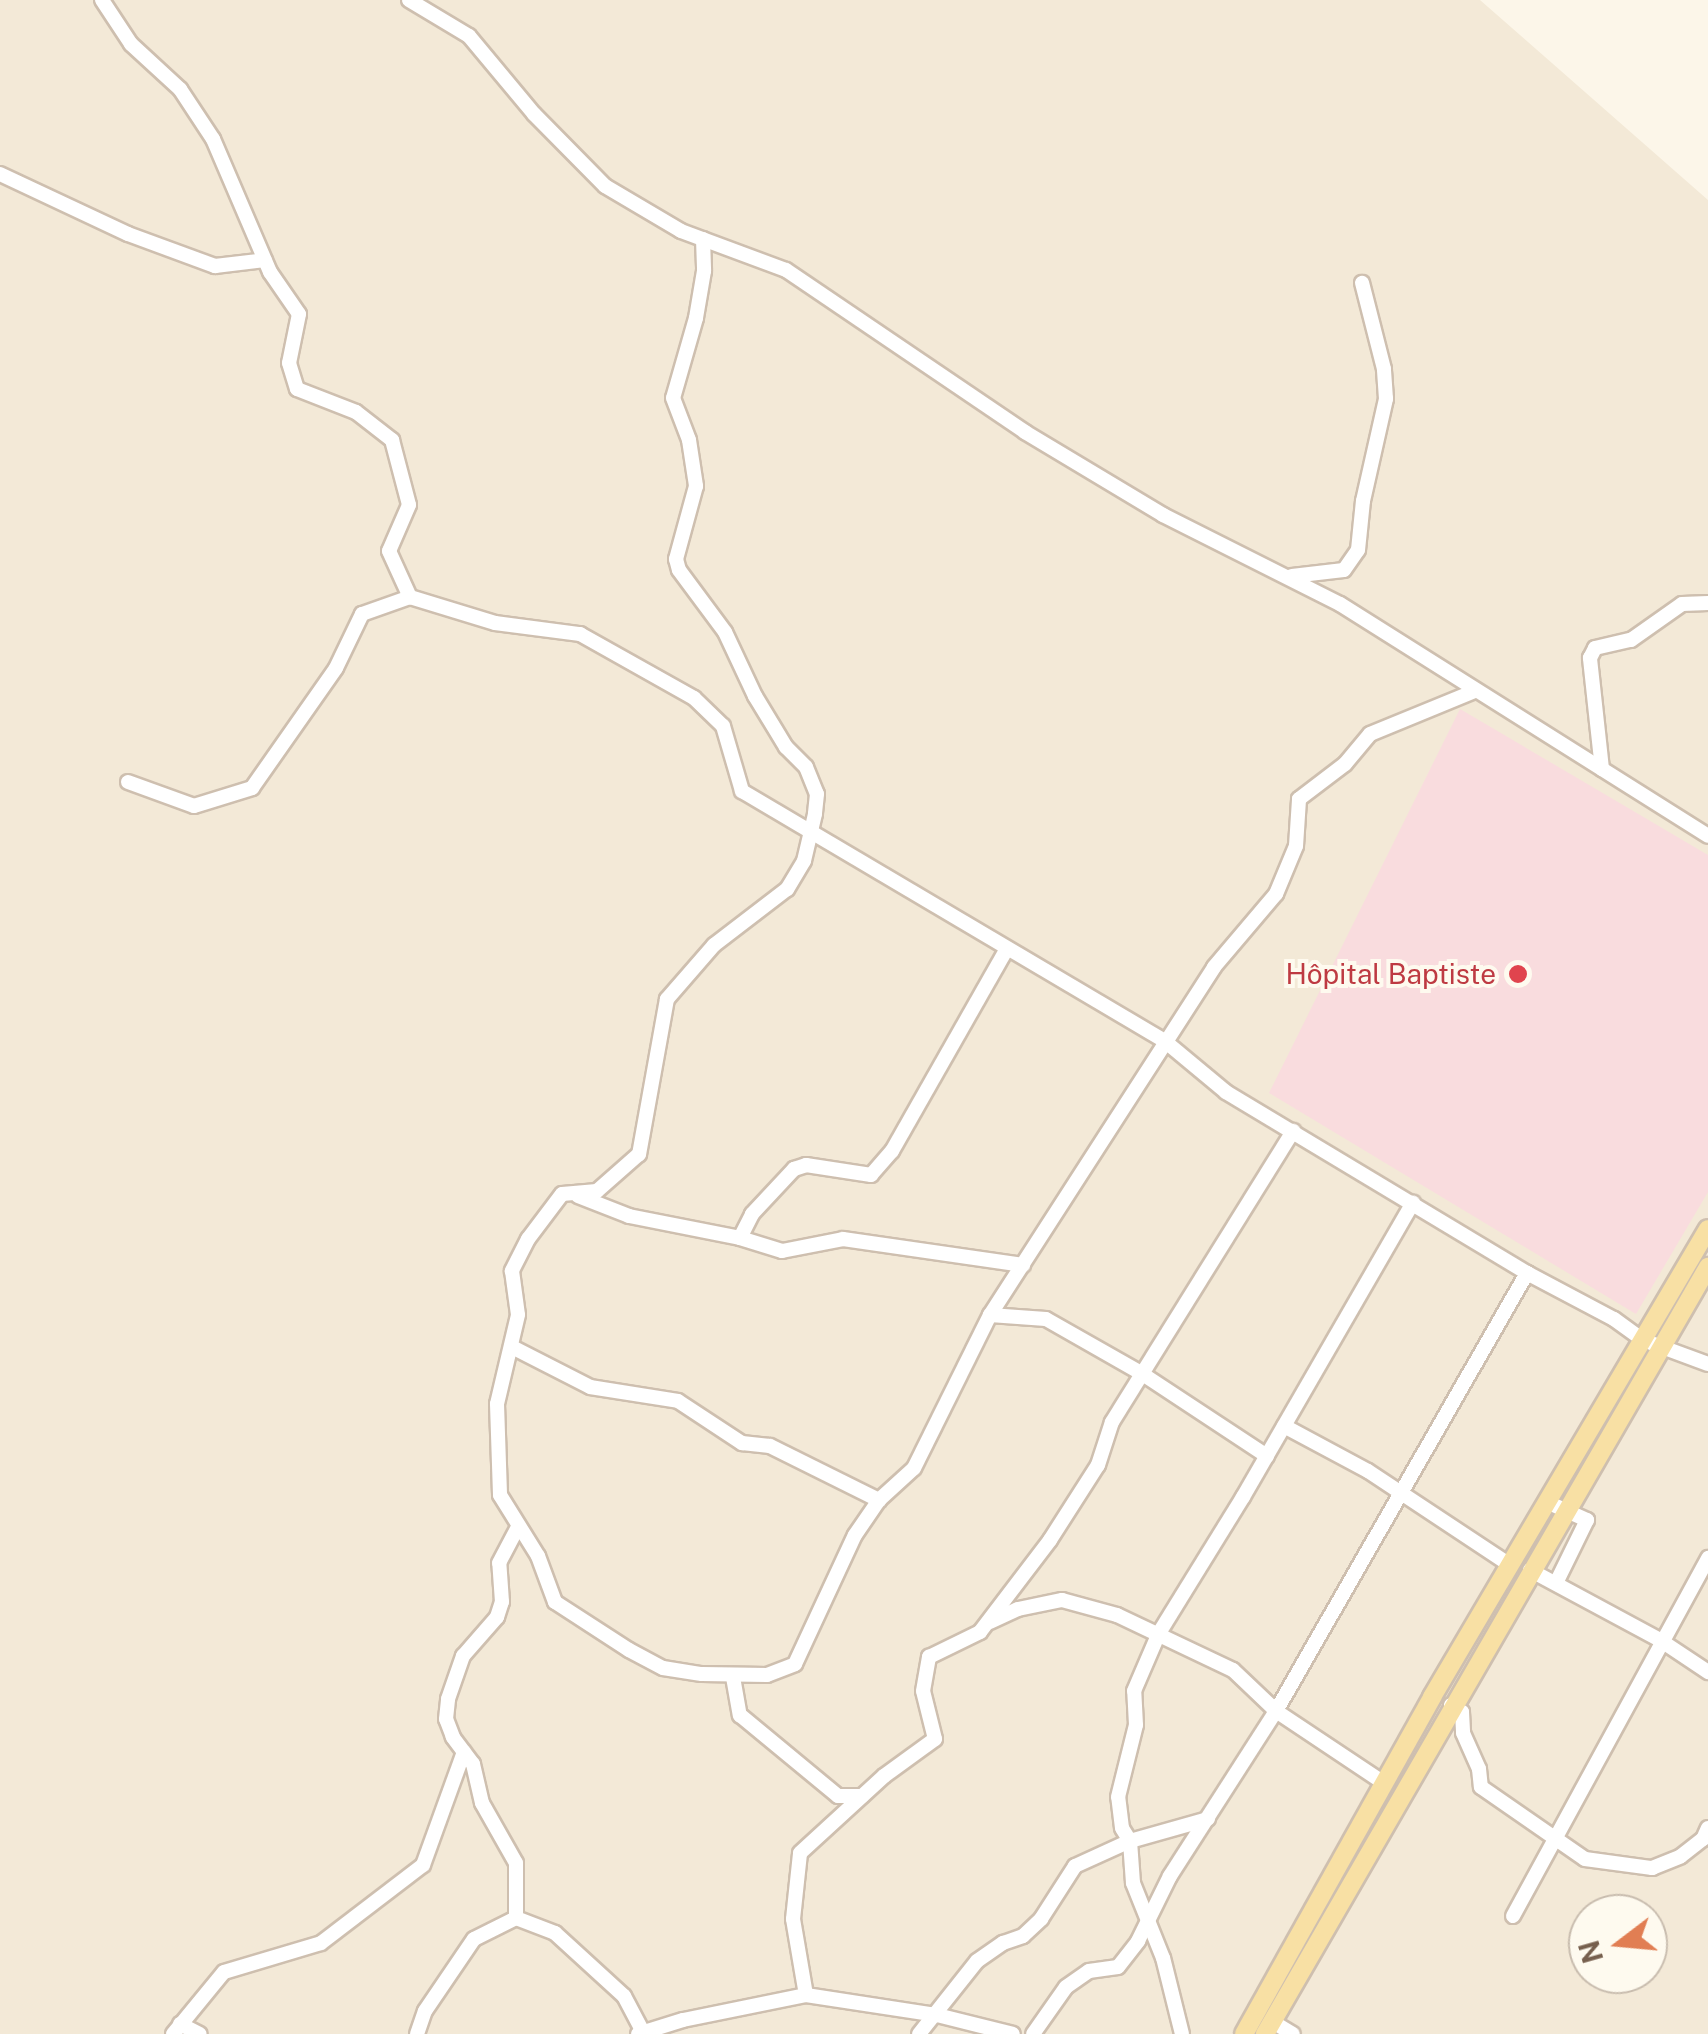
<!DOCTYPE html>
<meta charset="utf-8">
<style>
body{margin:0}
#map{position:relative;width:1708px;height:2034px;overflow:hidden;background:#fcf6e9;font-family:"Public Sans",sans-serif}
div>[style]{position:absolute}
.residential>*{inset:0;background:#f3e9d7}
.medical>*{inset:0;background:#f9dcde}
.roads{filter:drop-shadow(2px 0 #cebfaf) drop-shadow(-2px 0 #cebfaf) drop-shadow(0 2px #cebfaf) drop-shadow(0 -2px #cebfaf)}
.minor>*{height:14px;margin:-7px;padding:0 7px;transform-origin:7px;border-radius:7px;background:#fff}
.major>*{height:18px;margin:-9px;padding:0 9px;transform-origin:9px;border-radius:9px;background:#f8e0a4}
.dots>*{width:28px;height:28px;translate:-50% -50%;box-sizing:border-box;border:5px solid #fefaef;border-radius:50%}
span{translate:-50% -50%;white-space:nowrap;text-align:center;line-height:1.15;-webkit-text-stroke:8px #fefaef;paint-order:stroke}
.health-label{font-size:28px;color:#be3a42}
.right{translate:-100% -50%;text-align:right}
.north{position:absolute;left:1568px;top:1894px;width:100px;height:100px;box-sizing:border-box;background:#fefaef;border:2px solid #c8bcae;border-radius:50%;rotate:254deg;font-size:28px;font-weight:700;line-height:40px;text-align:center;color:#765f4d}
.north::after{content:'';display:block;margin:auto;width:35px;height:45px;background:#e17e53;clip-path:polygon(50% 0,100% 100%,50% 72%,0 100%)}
</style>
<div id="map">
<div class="residential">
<i style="clip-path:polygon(evenodd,0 0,1480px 0,1708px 200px,1708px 2034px,0 2034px,0 0,1588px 1914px,1648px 1914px,1648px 1974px,1588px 1974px,1588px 1914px)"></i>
</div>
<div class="medical">
<i style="clip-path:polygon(1460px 709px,1708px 855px,1708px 1192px,1636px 1314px,1269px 1093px)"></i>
</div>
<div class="roads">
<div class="minor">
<i style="left:102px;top:0;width:53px;rotate:56.6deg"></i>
<i style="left:131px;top:44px;width:67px;rotate:42.6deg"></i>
<i style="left:180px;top:89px;width:60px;rotate:56.6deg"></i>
<i style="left:213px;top:139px;width:145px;rotate:66.8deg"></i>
<i style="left:270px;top:272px;width:51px;rotate:55.4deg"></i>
<i style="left:299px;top:314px;width:50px;rotate:101.5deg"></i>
<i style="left:289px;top:363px;width:27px;rotate:73deg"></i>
<i style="left:297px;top:389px;width:63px;rotate:21.3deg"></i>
<i style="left:356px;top:412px;width:46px;rotate:37.9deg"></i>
<i style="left:392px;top:440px;width:67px;rotate:75.3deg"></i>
<i style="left:409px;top:505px;width:50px;rotate:113.5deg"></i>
<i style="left:389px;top:551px;width:51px;rotate:65.5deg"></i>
<i style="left:410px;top:597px;width:89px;rotate:17deg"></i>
<i style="left:495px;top:623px;width:86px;rotate:7.4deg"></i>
<i style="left:580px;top:634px;width:131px;rotate:29.3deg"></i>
<i style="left:694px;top:698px;width:40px;rotate:44deg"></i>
<i style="left:723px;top:726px;width:68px;rotate:73.7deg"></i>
<i style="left:742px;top:791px;width:493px;rotate:30.6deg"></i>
<i style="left:1166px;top:1042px;width:78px;rotate:39.8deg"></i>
<i style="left:1226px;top:1092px;width:351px;rotate:31deg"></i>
<i style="left:1527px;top:1273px;width:98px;rotate:27.9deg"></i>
<i style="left:1614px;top:1319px;width:36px;rotate:36deg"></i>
<i style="left:1643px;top:1340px;width:69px;rotate:20.3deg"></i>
<i style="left:409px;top:0;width:70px;rotate:31deg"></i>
<i style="left:469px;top:36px;width:102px;rotate:50.2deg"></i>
<i style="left:534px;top:114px;width:101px;rotate:45.4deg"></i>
<i style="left:605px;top:186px;width:88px;rotate:30.6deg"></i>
<i style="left:681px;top:231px;width:112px;rotate:20.4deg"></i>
<i style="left:786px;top:270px;width:289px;rotate:34.1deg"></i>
<i style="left:1025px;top:432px;width:161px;rotate:31deg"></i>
<i style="left:1163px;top:515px;width:198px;rotate:26.7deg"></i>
<i style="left:1340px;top:604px;width:435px;rotate:32.2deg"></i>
<i style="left:0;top:174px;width:141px;rotate:25.1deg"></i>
<i style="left:128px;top:234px;width:93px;rotate:20.2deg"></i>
<i style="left:215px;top:266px;width:50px;rotate:-6.8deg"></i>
<i style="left:703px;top:239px;width:32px;rotate:88deg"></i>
<i style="left:704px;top:271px;width:48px;rotate:99.7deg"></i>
<i style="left:696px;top:318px;width:83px;rotate:106deg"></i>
<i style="left:673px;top:398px;width:45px;rotate:69.1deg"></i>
<i style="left:689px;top:440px;width:47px;rotate:81.3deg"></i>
<i style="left:696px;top:486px;width:76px;rotate:105.3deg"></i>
<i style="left:676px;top:559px;width:11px;rotate:75deg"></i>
<i style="left:679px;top:570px;width:77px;rotate:53.4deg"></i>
<i style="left:725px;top:632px;width:71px;rotate:64.9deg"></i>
<i style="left:755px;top:696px;width:60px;rotate:58.7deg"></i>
<i style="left:786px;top:747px;width:28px;rotate:45deg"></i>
<i style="left:806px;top:767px;width:29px;rotate:68deg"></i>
<i style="left:817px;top:794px;width:20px;rotate:96deg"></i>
<i style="left:815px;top:814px;width:48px;rotate:103.2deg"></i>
<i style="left:804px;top:861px;width:33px;rotate:121deg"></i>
<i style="left:787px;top:889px;width:92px;rotate:142.5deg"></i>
<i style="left:714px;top:945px;width:72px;rotate:131deg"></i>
<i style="left:667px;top:999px;width:158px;rotate:100.2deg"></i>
<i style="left:639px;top:1154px;width:56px;rotate:138.6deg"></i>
<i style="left:597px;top:1191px;width:35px;rotate:175deg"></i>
<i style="left:562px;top:1194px;width:56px;rotate:127.1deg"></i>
<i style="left:528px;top:1239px;width:36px;rotate:117deg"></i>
<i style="left:512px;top:1271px;width:44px;rotate:82.2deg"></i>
<i style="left:518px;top:1315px;width:91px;rotate:103.3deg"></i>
<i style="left:497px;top:1404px;width:91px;rotate:88.1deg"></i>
<i style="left:500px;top:1495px;width:72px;rotate:58.1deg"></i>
<i style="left:538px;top:1556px;width:49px;rotate:69.7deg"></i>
<i style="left:555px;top:1602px;width:88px;rotate:33deg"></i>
<i style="left:629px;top:1650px;width:38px;rotate:28deg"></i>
<i style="left:663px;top:1668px;width:39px;rotate:9deg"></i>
<i style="left:702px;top:1674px;width:65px;rotate:0.9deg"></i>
<i style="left:767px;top:1675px;width:30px;rotate:-21deg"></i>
<i style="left:795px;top:1664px;width:142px;rotate:-65.1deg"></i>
<i style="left:855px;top:1535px;width:42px;rotate:-55.6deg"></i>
<i style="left:879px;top:1500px;width:47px;rotate:-42.4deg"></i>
<i style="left:914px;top:1468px;width:171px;rotate:-63.6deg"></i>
<i style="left:990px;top:1315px;width:414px;rotate:-57.2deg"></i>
<i style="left:1214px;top:967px;width:96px;rotate:-49.7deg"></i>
<i style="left:1276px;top:894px;width:52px;rotate:-67.4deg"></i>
<i style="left:1296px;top:846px;width:47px;rotate:-86.3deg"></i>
<i style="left:1299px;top:799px;width:58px;rotate:-37.3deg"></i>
<i style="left:1345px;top:764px;width:39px;rotate:-50deg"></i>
<i style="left:1370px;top:734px;width:113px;rotate:-22.3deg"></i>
<i style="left:1292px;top:576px;width:52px;rotate:-6.6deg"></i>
<i style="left:1344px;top:570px;width:24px;rotate:-55deg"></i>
<i style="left:1358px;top:550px;width:49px;rotate:-84.2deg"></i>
<i style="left:1363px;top:501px;width:105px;rotate:-77.3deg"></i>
<i style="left:1386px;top:399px;width:30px;rotate:-94deg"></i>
<i style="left:1384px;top:369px;width:89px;rotate:-104.3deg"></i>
<i style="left:1602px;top:769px;width:112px;rotate:-96.2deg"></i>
<i style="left:1590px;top:658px;width:11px;rotate:-63deg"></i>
<i style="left:1595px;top:648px;width:37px;rotate:-13deg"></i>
<i style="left:1631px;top:640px;width:62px;rotate:-35.2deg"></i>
<i style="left:1682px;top:604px;width:26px;rotate:-2deg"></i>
<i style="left:128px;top:782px;width:70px;rotate:20deg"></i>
<i style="left:194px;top:806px;width:61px;rotate:-17.2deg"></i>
<i style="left:252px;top:788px;width:146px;rotate:-55deg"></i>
<i style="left:336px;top:668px;width:60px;rotate:-64.3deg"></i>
<i style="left:362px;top:614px;width:51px;rotate:-19.5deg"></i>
<i style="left:578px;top:1196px;width:55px;rotate:21.4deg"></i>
<i style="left:629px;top:1216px;width:113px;rotate:11.2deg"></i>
<i style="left:740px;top:1238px;width:27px;rotate:-63deg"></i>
<i style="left:752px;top:1214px;width:62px;rotate:-47deg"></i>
<i style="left:794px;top:1169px;width:13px;rotate:-18deg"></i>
<i style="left:806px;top:1165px;width:66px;rotate:8.7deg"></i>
<i style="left:871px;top:1175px;width:32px;rotate:-49deg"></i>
<i style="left:892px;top:1151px;width:231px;rotate:-60.4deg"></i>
<i style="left:740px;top:1238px;width:44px;rotate:17.2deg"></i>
<i style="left:782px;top:1251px;width:62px;rotate:-11.1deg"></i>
<i style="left:843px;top:1239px;width:182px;rotate:8.2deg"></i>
<i style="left:990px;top:1315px;width:56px;rotate:4.1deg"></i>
<i style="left:1046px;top:1319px;width:109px;rotate:29.6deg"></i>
<i style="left:1141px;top:1373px;width:151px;rotate:33.4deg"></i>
<i style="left:512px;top:1347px;width:88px;rotate:27.1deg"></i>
<i style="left:590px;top:1387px;width:89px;rotate:9deg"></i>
<i style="left:678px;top:1401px;width:77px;rotate:33.3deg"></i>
<i style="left:742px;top:1443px;width:28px;rotate:6deg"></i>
<i style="left:770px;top:1446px;width:122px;rotate:26.4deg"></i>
<i style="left:1284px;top:1426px;width:95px;rotate:28.2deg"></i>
<i style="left:1368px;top:1471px;width:170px;rotate:33.5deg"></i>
<i style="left:1547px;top:1502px;width:44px;rotate:24.2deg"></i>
<i style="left:1587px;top:1520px;width:70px;rotate:116.2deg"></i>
<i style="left:1530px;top:1570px;width:148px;rotate:28.3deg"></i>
<i style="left:1660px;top:1640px;width:58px;rotate:33.7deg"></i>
<i style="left:990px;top:1622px;width:31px;rotate:-25deg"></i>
<i style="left:1018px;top:1609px;width:45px;rotate:-11.6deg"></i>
<i style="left:1062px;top:1600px;width:57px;rotate:15.3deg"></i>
<i style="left:1117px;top:1615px;width:128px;rotate:25.4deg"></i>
<i style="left:1233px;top:1670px;width:59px;rotate:43.6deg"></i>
<i style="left:1276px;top:1711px;width:130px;rotate:33.7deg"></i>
<i style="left:733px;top:1677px;width:39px;rotate:80deg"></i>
<i style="left:740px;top:1715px;width:127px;rotate:39.6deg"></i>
<i style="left:838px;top:1796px;width:24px"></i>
<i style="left:1451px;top:1705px;width:13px;rotate:32deg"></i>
<i style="left:1462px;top:1712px;width:21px;rotate:87deg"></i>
<i style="left:1463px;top:1733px;width:39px;rotate:66deg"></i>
<i style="left:1479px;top:1769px;width:18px;rotate:84deg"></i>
<i style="left:1481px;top:1787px;width:126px;rotate:34.7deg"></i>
<i style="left:1585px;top:1859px;width:68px;rotate:7.7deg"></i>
<i style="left:1652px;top:1868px;width:31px;rotate:-22deg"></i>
<i style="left:1681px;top:1856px;width:28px;rotate:-38deg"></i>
<i style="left:1703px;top:1839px;width:12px;rotate:-66deg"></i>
<i style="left:1513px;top:1916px;width:408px;rotate:-61.4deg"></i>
<i style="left:516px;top:1918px;width:55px;rotate:-90deg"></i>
<i style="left:516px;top:1863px;width:69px;rotate:-119.5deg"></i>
<i style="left:482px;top:1803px;width:40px;rotate:-103deg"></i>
<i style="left:473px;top:1764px;width:34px;rotate:-127deg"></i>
<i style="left:453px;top:1737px;width:19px;rotate:-111deg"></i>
<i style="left:446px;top:1719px;width:20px;rotate:-84deg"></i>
<i style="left:448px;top:1699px;width:46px;rotate:-70.8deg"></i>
<i style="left:463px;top:1656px;width:52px;rotate:-48.9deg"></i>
<i style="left:497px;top:1617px;width:16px;rotate:-72deg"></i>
<i style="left:502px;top:1602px;width:39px;rotate:-94deg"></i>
<i style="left:499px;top:1563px;width:41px;rotate:-62.2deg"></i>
<i style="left:806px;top:1995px;width:77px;rotate:-99.7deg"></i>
<i style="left:793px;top:1919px;width:66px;rotate:-83.9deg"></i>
<i style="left:800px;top:1853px;width:114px;rotate:-42.5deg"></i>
<i style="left:884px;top:1776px;width:63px;rotate:-36deg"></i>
<i style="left:935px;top:1739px;width:49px;rotate:-104deg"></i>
<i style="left:923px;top:1691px;width:35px;rotate:-80deg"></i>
<i style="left:929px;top:1657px;width:57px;rotate:-26.1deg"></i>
<i style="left:980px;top:1632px;width:116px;rotate:-52.7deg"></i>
<i style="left:1050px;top:1540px;width:89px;rotate:-57.4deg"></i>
<i style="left:1098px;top:1465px;width:45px;rotate:-72deg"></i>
<i style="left:1112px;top:1422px;width:343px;rotate:-58.1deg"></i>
<i style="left:1273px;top:2022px;width:23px;rotate:31deg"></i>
<i style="left:180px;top:2024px;width:22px;rotate:27deg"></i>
<i style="left:173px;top:2034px;width:80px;rotate:-50.6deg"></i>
<i style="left:224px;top:1972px;width:101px;rotate:-16.6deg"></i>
<i style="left:321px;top:1943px;width:128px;rotate:-37.4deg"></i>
<i style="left:423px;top:1865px;width:120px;rotate:-70.1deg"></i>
<i style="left:417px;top:2034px;width:24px;rotate:-71deg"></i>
<i style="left:425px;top:2011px;width:87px;rotate:-55.8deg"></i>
<i style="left:474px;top:1939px;width:47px;rotate:-26.6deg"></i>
<i style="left:516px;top:1918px;width:42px;rotate:21deg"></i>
<i style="left:555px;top:1933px;width:93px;rotate:42.4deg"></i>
<i style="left:624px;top:1996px;width:43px;rotate:62.2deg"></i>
<i style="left:638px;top:2034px;width:47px;rotate:-17.3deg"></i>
<i style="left:683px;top:2020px;width:126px;rotate:-11.5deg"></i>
<i style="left:806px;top:1995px;width:133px;rotate:8.7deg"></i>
<i style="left:937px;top:2015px;width:78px;rotate:14deg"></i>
<i style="left:919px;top:2034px;width:93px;rotate:-51.5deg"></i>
<i style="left:977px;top:1961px;width:32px;rotate:-35deg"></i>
<i style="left:1003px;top:1943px;width:21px;rotate:-19deg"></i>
<i style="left:1023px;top:1936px;width:25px;rotate:-43deg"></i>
<i style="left:1041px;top:1919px;width:63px;rotate:-57.3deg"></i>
<i style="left:1075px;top:1866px;width:60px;rotate:-24.4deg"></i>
<i style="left:1130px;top:1841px;width:81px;rotate:-15.8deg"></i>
<i style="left:1033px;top:2034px;width:57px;rotate:-54.9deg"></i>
<i style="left:1066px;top:1987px;width:28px;rotate:-35deg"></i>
<i style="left:1089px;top:1971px;width:29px;rotate:-8deg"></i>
<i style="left:1118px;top:1967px;width:33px;rotate:-52deg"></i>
<i style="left:1138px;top:1941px;width:72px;rotate:-63.8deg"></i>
<i style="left:1170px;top:1876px;width:196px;rotate:-57.3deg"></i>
<i style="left:1276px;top:1711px;width:505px;rotate:-60.18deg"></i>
<i style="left:1182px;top:2034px;width:78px;rotate:-104deg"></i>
<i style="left:1163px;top:1958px;width:81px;rotate:-111.8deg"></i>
<i style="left:1133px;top:1883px;width:42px;rotate:-94.1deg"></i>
<i style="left:1130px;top:1841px;width:15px;rotate:-122deg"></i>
<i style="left:1122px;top:1828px;width:31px;rotate:-97deg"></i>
<i style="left:1118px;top:1797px;width:74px;rotate:-76deg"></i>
<i style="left:1136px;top:1725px;width:34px;rotate:-93deg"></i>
<i style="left:1134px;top:1691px;width:63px;rotate:-66.7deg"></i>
<i style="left:1159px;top:1633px;width:160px;rotate:-58.3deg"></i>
<i style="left:1243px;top:1497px;width:340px;rotate:-60deg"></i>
</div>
<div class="major">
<i style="left:1244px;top:2034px;width:386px;rotate:-60.8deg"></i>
<i style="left:1432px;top:1697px;width:543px;rotate:-59.47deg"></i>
<i style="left:1265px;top:2034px;width:886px;rotate:-59.99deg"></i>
</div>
</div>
<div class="dots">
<i style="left:1518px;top:974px;background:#e0444e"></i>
</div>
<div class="health-label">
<span class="right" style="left:1496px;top:974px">Hôpital Baptiste</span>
</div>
<div class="north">N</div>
</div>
